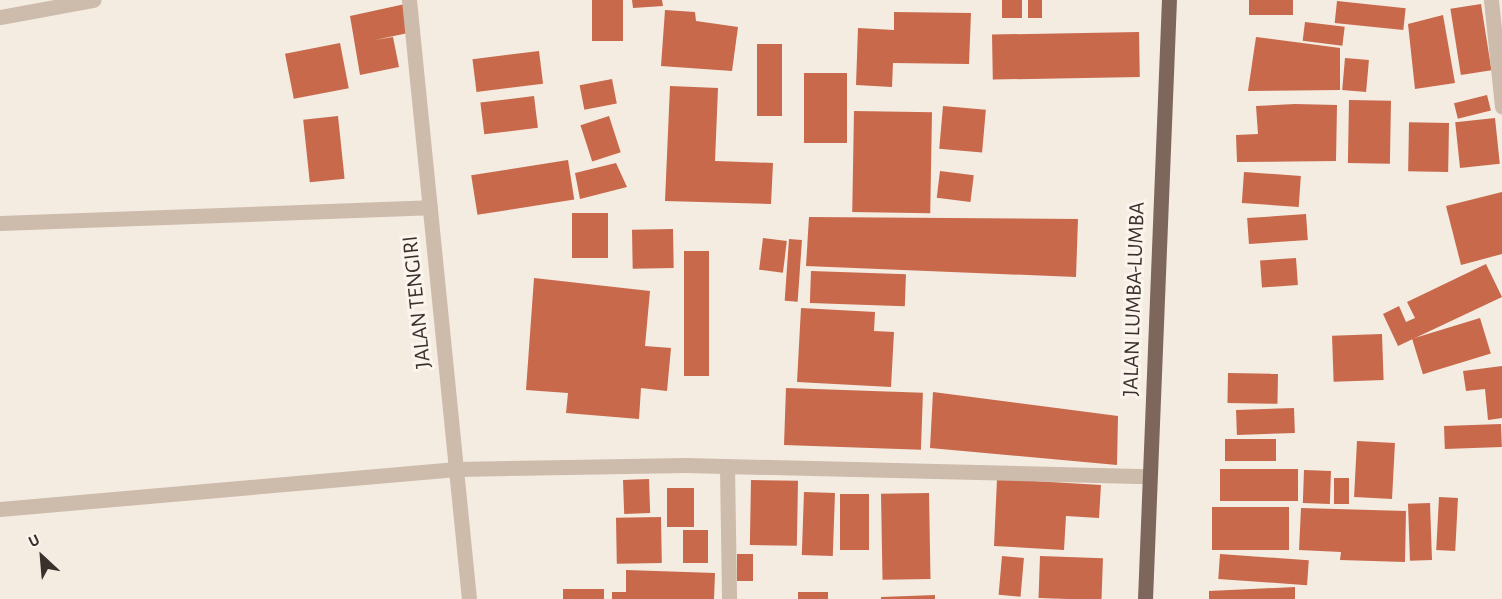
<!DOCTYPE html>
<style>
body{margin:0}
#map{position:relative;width:1502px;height:599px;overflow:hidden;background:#f4ebe1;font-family:"Alegreya Sans",sans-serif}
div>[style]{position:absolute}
.building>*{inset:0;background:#c8694b;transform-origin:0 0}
.minor>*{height:15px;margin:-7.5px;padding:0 7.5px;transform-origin:7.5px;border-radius:7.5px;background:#cdbbac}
.major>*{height:15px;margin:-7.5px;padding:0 7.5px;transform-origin:7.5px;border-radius:7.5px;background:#7d675c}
span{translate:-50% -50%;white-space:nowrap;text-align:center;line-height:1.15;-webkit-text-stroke:6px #fbf5ee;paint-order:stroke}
.street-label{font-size:22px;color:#3b302b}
.north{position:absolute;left:12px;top:527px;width:60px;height:60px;-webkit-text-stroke:4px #fbf5ee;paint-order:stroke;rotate:334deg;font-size:16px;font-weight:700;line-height:24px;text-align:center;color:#3b302b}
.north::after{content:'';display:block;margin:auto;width:21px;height:27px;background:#3b302b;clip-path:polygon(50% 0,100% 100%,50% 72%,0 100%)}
</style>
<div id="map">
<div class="building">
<i style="left:592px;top:0;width:31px;height:41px"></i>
<i style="clip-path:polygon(632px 0,662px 0,663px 6px,633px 8px)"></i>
<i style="left:1002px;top:0;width:20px;height:18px"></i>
<i style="left:1028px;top:0;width:14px;height:18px"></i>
<i style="left:1249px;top:0;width:44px;height:15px"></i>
<i style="left:1337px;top:1px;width:69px;height:22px;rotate:6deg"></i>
<i style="clip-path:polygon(405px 4px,408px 33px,375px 40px,393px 37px,399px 67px,360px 75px,350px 16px)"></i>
<i style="left:1481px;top:4px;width:67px;height:31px;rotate:81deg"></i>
<i style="clip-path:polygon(665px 10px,695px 12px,696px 21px,738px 27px,732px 71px,661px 66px)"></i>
<i style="clip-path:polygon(894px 12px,971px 13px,969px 64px,893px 63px,892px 87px,856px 85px,858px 28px,894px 30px)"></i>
<i style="clip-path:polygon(1443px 15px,1455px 83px,1415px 89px,1408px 24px)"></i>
<i style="left:1305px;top:22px;width:40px;height:19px;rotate:7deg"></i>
<i style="left:1139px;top:32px;width:45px;height:147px;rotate:89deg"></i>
<i style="clip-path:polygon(1256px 37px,1340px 48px,1340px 90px,1248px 91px)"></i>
<i style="left:340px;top:43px;width:46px;height:56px;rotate:79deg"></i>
<i style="left:757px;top:44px;width:25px;height:72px"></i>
<i style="left:539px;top:51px;width:33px;height:67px;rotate:83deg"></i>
<i style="left:1345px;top:58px;width:24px;height:32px;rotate:5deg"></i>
<i style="left:804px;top:73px;width:43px;height:70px"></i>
<i style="left:612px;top:79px;width:25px;height:33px;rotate:79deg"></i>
<i style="clip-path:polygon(670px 86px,718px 88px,715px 161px,773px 163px,771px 204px,665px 201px)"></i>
<i style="left:1487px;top:95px;width:16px;height:34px;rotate:76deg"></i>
<i style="left:534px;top:96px;width:32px;height:54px;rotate:83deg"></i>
<i style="left:1349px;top:100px;width:42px;height:63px;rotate:1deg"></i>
<i style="clip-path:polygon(1295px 104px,1337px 105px,1336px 161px,1237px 162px,1236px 135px,1258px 134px,1256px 106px)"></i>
<i style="left:943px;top:106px;width:43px;height:43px;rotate:5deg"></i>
<i style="left:854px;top:111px;width:78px;height:101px;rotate:1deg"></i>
<i style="left:338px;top:116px;width:63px;height:35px;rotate:84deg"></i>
<i style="left:609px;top:116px;width:38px;height:30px;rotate:72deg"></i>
<i style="left:1495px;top:118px;width:46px;height:40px;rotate:84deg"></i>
<i style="left:1449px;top:123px;width:49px;height:40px;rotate:91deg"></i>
<i style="left:568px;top:160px;width:40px;height:98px;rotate:81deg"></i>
<i style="clip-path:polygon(616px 163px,627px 187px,580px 199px,575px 173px)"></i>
<i style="left:940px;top:171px;width:34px;height:27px;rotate:7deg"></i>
<i style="left:1244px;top:172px;width:57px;height:31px;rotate:4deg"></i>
<i style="clip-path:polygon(1502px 192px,1502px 254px,1461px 265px,1446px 206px)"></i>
<i style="left:572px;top:213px;width:36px;height:45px"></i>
<i style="left:1306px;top:214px;width:26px;height:59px;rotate:86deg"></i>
<i style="clip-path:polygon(809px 217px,1078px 219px,1076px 277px,806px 266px)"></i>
<i style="left:673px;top:229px;width:39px;height:41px;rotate:89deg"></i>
<i style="left:763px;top:238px;width:24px;height:32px;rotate:7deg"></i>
<i style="left:789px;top:239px;width:13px;height:62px;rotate:4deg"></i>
<i style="left:709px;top:251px;width:125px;height:25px;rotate:90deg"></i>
<i style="left:1296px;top:258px;width:27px;height:36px;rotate:86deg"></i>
<i style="clip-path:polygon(1486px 264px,1502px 297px,1398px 346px,1383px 314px,1399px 306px,1406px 322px,1415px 318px,1407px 302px)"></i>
<i style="left:811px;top:271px;width:95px;height:32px;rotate:2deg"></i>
<i style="clip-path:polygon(534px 278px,650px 291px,645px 346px,671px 348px,667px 391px,641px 388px,639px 419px,566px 413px,568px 393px,526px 390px)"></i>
<i style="clip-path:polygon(801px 308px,875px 312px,874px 331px,894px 332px,891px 387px,797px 382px)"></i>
<i style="left:1480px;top:318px;width:37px;height:71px;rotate:73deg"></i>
<i style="left:1382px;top:334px;width:46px;height:50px;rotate:88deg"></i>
<i style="clip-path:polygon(1502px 366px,1502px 418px,1488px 420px,1485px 389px,1466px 391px,1463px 371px)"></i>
<i style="left:1228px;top:373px;width:50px;height:30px;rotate:1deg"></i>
<i style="left:786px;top:388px;width:137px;height:57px;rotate:2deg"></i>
<i style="clip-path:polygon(933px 392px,1118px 416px,1117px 465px,930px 448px)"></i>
<i style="left:1294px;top:408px;width:25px;height:58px;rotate:88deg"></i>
<i style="left:1501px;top:424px;width:23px;height:57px;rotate:88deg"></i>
<i style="left:1225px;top:439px;width:51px;height:22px"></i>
<i style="left:1357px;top:441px;width:38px;height:56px;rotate:3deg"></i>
<i style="left:1220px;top:469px;width:78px;height:32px"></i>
<i style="left:1304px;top:470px;width:27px;height:33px;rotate:2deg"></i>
<i style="left:1334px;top:478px;width:15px;height:26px"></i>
<i style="left:649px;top:479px;width:34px;height:26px;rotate:88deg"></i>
<i style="clip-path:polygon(997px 479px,1101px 485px,1099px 518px,1066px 516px,1064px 550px,994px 546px)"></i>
<i style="left:751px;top:480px;width:47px;height:65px;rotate:1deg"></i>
<i style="left:667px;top:488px;width:27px;height:39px"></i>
<i style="left:804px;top:492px;width:31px;height:63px;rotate:2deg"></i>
<i style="left:929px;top:493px;width:86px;height:48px;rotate:89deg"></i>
<i style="left:840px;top:494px;width:29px;height:56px"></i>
<i style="left:1439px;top:497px;width:19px;height:53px;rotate:3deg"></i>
<i style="left:1430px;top:503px;width:57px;height:22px;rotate:88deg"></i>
<i style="left:1212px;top:507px;width:77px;height:43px"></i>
<i style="clip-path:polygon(1301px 508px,1406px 511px,1405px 562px,1340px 560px,1341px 552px,1299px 550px)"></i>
<i style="left:661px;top:517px;width:46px;height:45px;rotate:89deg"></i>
<i style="left:683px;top:530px;width:25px;height:33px"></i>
<i style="left:737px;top:554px;width:16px;height:27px"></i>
<i style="left:1220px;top:554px;width:89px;height:25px;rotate:4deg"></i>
<i style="left:1002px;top:556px;width:22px;height:39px;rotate:5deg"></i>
<i style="left:1040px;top:556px;width:63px;height:42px;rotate:2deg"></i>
<i style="clip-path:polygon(626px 570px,715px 573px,714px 599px,612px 599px,612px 592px,626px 592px)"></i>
<i style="clip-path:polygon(1295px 587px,1295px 599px,1209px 599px,1209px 591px)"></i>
<i style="left:563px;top:589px;width:41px;height:10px"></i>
<i style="left:798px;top:592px;width:30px;height:7px"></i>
<i style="clip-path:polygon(935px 595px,935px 599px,881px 599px,881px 597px)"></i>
</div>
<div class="minor">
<i style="left:409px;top:0;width:602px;rotate:84.28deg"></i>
<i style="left:1491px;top:0;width:107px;rotate:84.1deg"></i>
<i style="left:0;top:17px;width:95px;rotate:-10.4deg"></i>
<i style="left:0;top:223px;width:430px;rotate:-2.1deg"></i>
<i style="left:727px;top:467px;width:132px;rotate:89.1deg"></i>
<i style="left:0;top:509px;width:458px;rotate:-5deg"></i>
<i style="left:456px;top:469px;width:230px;rotate:-1deg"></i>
<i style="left:686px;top:465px;width:463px;rotate:1.4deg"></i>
</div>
<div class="major">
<i style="left:1145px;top:599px;width:599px;rotate:-87.71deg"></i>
</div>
<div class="street-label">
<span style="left:1134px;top:299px;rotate:-88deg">JALAN LUMBA-LUMBA</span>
<span style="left:417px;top:302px;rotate:-96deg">JALAN TENGIRI</span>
</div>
<div class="north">U</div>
</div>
